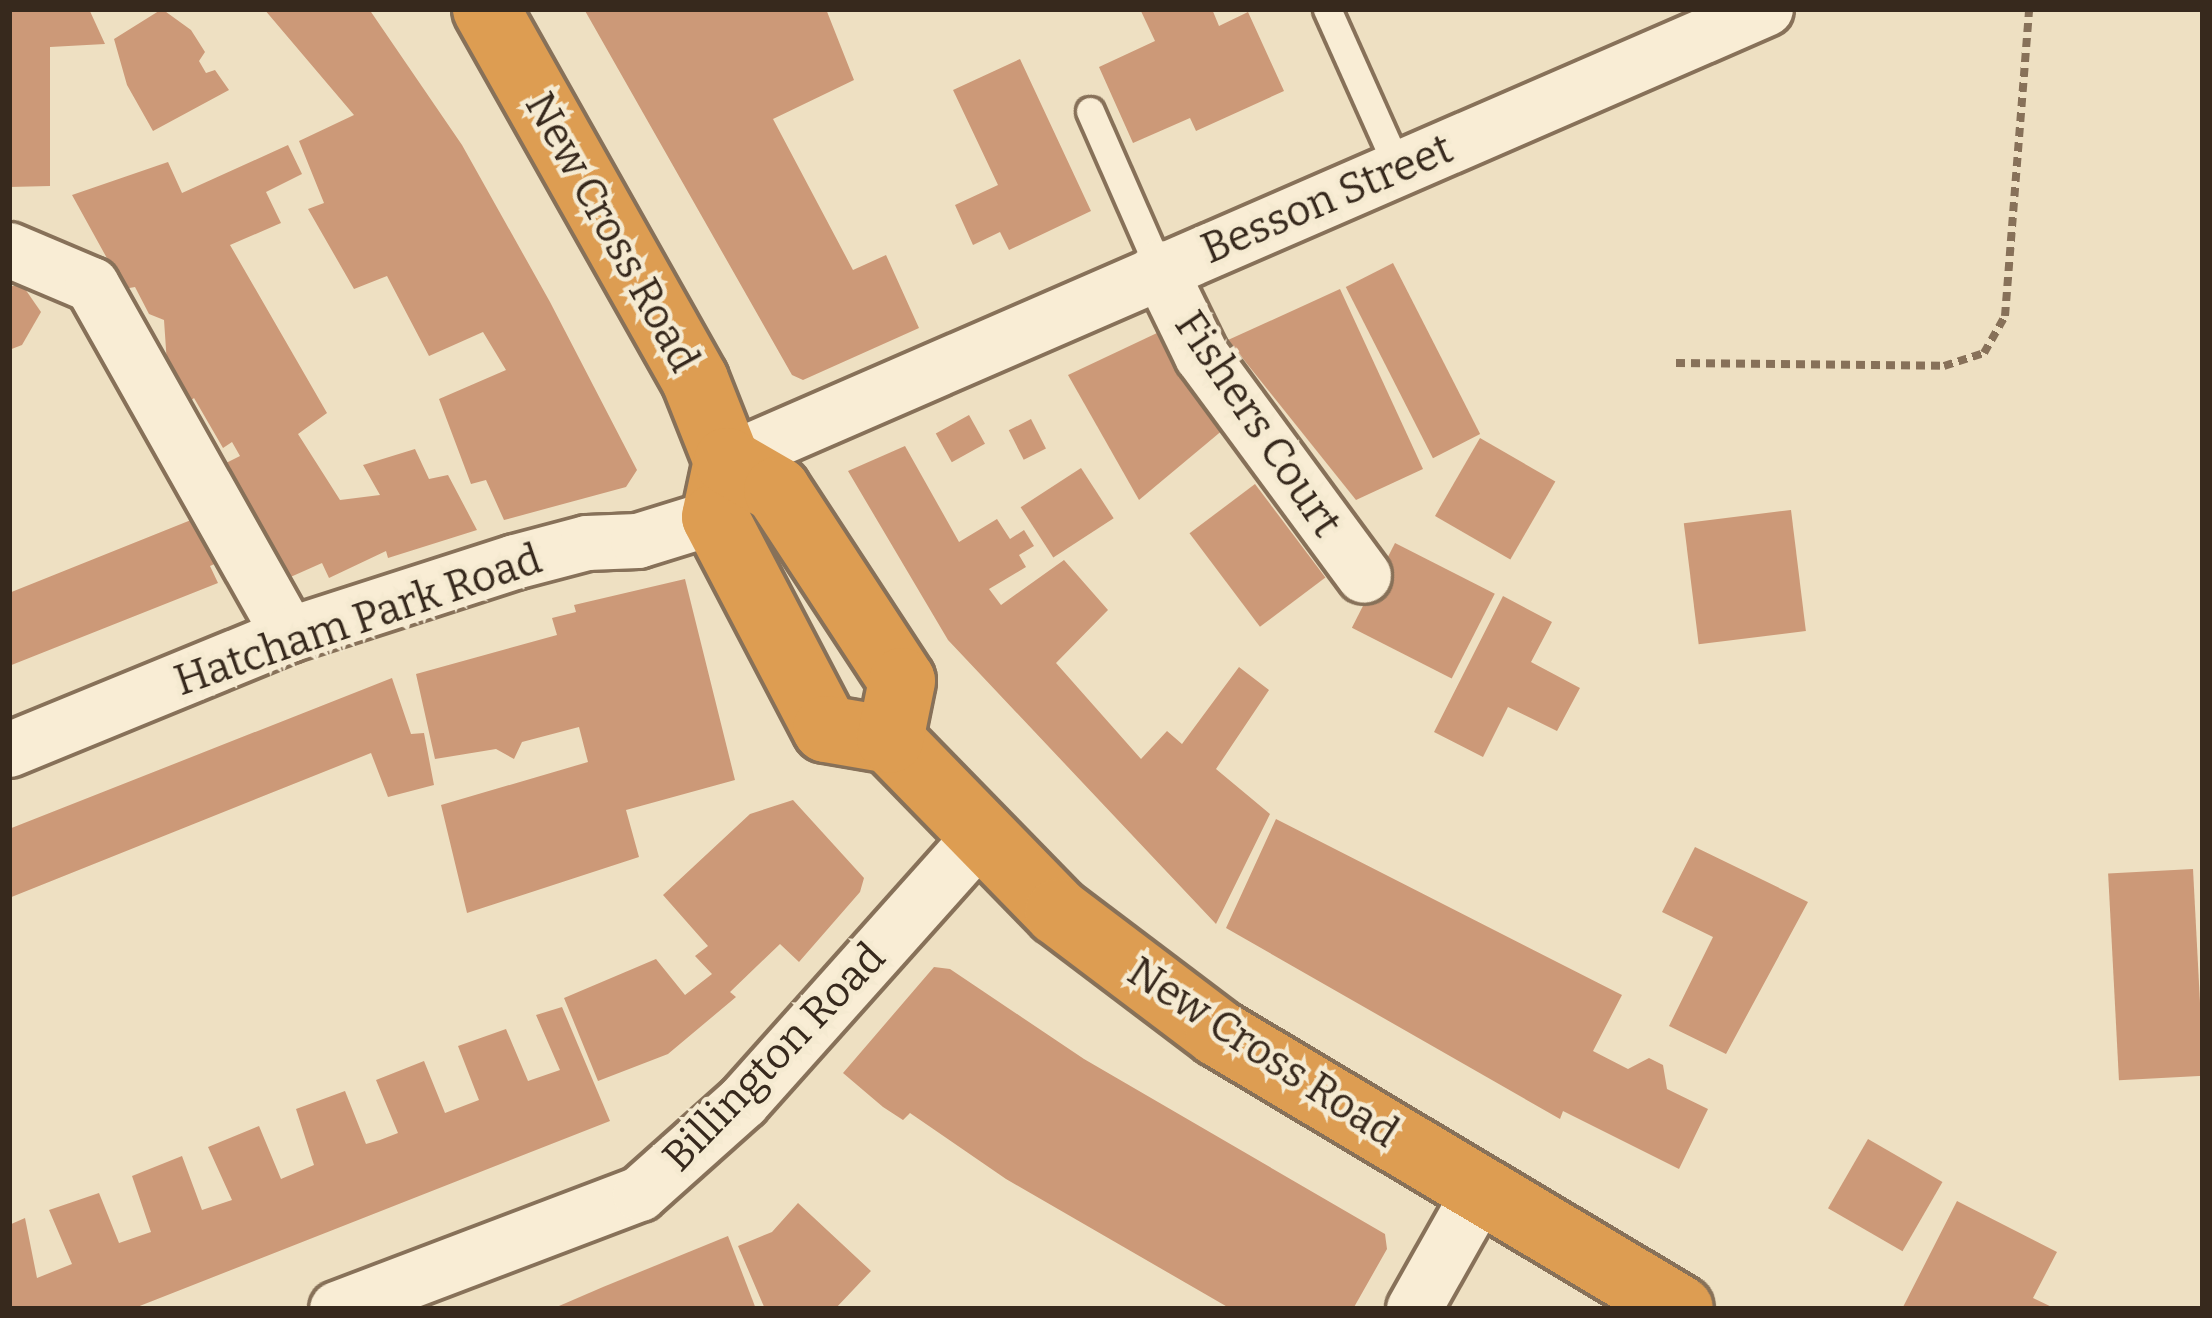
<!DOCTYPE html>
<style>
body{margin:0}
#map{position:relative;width:2212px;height:1318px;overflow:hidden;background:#eee0c2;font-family:Bitter,serif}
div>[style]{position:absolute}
.building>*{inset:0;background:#cc9978;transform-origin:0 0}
.path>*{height:8px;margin-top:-4px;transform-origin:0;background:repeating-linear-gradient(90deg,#877159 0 9px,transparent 0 15px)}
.roads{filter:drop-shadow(3px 0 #877159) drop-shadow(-3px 0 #877159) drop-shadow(0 3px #877159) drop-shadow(0 -3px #877159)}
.lane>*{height:27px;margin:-13.5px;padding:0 13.5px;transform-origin:13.5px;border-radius:13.5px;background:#f9edd5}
.street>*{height:54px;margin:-27px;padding:0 27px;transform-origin:27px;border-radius:27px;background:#f9edd5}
.highway>*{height:66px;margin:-33px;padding:0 33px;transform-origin:33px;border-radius:33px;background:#dd9d52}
span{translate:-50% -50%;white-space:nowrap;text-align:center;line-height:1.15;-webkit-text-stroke:9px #f5ead1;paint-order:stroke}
.street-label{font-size:42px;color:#37291d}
.frame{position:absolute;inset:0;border:12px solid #37291d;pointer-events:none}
</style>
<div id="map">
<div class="building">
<i style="clip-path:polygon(9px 9px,89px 9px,105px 44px,50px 47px,50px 186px,9px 187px)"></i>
<i style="clip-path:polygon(162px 9px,191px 30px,205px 52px,199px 61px,206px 73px,215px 70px,229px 90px,153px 131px,127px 85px,114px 39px)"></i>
<i style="clip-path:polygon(264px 9px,369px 9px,462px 145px,550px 302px,637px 470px,626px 487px,504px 520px,486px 480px,471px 484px,439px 399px,506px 370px,483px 332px,429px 356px,387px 276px,354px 289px,308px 209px,324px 203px,299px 141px,354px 115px)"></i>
<i style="clip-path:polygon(584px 9px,826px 9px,854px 80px,773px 119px,853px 270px,886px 255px,919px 328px,803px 380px,792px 375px)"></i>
<i style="clip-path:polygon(1140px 9px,1212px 9px,1219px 26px,1248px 12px,1284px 91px,1196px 131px,1190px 118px,1133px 143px,1099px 67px,1155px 41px)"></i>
<i style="clip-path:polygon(1020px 59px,1091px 211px,1009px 250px,1000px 232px,973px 245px,955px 205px,998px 185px,953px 90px)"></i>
<i style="clip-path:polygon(288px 145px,302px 174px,266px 192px,281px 223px,230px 245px,327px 413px,298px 434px,340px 500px,380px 495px,363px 465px,415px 449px,429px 479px,448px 475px,477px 530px,388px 558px,386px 551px,329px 578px,322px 563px,286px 579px,220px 466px,240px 456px,232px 442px,223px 448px,194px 398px,188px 403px,167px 364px,164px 320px,149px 314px,135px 287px,124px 289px,72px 195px,168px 162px,182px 193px)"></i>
<i style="left:1393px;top:263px;width:192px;height:53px;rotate:63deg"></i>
<i style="clip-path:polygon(9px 286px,23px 286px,41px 312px,22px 345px,9px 350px)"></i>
<i style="clip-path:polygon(1340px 289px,1423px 469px,1356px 500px,1228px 340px)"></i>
<i style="clip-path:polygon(1157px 333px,1230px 424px,1139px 500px,1068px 375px)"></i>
<i style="left:969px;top:415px;width:33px;height:38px;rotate:61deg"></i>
<i style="left:1031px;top:419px;width:33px;height:25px;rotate:63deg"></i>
<i style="left:1480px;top:438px;width:87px;height:90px;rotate:30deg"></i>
<i style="clip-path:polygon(905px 446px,959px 542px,997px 519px,1010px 539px,1024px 530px,1034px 546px,1019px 555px,1026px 567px,989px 589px,1001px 605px,1064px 560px,1108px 610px,1056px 663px,1141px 759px,1167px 731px,1182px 744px,1239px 667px,1269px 690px,1216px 769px,1270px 814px,1216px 924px,948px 640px,848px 471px)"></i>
<i style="left:1081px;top:468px;width:60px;height:72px;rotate:57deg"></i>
<i style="left:1255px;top:484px;width:117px;height:82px;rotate:53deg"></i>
<i style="left:1791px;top:510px;width:122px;height:108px;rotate:83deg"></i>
<i style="clip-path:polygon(196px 518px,219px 562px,210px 566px,218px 583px,9px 666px,9px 593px)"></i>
<i style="left:1395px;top:543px;width:112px;height:95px;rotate:27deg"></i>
<i style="clip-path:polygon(685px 579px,735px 780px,626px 810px,639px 857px,467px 913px,441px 805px,588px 762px,579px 727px,522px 742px,514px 759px,496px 749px,435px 759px,416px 674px,557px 635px,552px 618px,576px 612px,574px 605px)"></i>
<i style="clip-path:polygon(1503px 596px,1552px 622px,1531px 662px,1580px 688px,1557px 731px,1508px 707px,1483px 757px,1434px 732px)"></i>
<i style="clip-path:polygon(392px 678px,411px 734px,424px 733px,434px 785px,388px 797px,371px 753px,9px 898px,9px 829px)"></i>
<i style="clip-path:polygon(793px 800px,864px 878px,860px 892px,799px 962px,780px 944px,730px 992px,736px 997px,668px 1054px,598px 1081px,564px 998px,656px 959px,685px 995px,712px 974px,695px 956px,708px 946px,663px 895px,750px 814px)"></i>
<i style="clip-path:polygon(1276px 819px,1622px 995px,1593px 1051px,1628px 1069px,1649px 1058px,1663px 1065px,1667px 1089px,1708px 1109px,1679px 1169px,1563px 1111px,1560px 1119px,1226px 928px)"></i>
<i style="clip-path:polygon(1695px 847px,1808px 902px,1726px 1054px,1669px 1026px,1713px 937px,1662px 912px)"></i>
<i style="left:2193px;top:869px;width:207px;height:85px;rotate:87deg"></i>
<i style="clip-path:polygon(934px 967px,950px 969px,1084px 1059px,1385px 1234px,1387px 1249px,1353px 1309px,1231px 1309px,1006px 1179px,910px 1113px,903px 1120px,883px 1107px,843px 1073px)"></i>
<i style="clip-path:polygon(562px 1007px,610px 1121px,132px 1309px,9px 1309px,9px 1225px,25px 1218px,37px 1278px,72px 1264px,49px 1210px,99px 1193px,119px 1243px,151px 1232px,132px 1176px,182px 1156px,202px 1210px,232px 1200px,208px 1147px,259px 1126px,281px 1179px,314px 1165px,296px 1109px,345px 1091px,366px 1144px,380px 1140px,398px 1133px,376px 1080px,424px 1061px,445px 1113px,479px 1100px,458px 1046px,506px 1029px,528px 1081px,560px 1070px,536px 1015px)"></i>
<i style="left:1868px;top:1139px;width:86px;height:80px;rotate:30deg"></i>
<i style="clip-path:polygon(1957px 1201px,2057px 1252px,2033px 1298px,2056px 1309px,1902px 1309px)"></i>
<i style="clip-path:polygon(798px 1203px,871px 1271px,835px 1309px,765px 1309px,738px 1246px,772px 1232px)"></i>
<i style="clip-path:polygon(728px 1236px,756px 1309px,552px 1309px,603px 1287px)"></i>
</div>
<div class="path">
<i style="left:1676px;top:363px;width:268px;rotate:0.6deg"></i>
<i style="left:1944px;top:366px;width:42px;rotate:-18deg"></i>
<i style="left:1984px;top:353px;width:43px;rotate:-60.4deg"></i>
<i style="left:2005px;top:316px;width:308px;rotate:-85.5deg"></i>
</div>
<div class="roads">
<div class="lane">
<i style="left:1327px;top:9px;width:176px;rotate:65.9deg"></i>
<i style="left:1090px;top:111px;width:171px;rotate:66.3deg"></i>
</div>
<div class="street">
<i style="left:9px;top:250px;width:90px;rotate:22.9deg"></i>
<i style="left:92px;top:285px;width:402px;rotate:60.6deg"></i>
<i style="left:1159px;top:268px;width:98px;rotate:64deg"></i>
<i style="left:1202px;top:356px;width:273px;rotate:53.6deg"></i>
<i style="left:727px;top:461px;width:1133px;rotate:-23.51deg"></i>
<i style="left:9px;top:750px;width:303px;rotate:-22.3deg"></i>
<i style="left:289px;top:635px;width:237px;rotate:-17.9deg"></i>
<i style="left:515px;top:562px;width:74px;rotate:-14.8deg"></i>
<i style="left:587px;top:543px;width:51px;rotate:-2.2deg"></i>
<i style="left:638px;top:541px;width:81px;rotate:-17.3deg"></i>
<i style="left:337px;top:1309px;width:324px;rotate:-20.8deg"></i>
<i style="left:640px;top:1194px;width:138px;rotate:-41.8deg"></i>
<i style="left:743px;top:1102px;width:354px;rotate:-48.2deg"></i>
<i style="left:1414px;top:1309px;width:137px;rotate:-60.6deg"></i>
</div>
<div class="highway">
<i style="left:486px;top:9px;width:426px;rotate:60.6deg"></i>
<i style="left:695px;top:380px;width:87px;rotate:68.4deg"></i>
<i style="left:727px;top:461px;width:57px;rotate:102.1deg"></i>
<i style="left:715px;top:517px;width:239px;rotate:62.4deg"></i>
<i style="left:826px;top:729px;width:65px;rotate:9.8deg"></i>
<i style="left:890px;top:740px;width:240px;rotate:45.7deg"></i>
<i style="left:1058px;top:912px;width:201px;rotate:37.1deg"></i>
<i style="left:1218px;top:1033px;width:538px;rotate:30.85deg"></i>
<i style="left:727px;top:461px;width:58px;rotate:30.1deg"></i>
<i style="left:777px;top:490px;width:228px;rotate:56.8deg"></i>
<i style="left:902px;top:681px;width:60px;rotate:101.5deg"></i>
</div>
</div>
<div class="street-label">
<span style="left:1327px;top:199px;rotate:-23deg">Besson Street</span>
<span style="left:612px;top:232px;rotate:61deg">New Cross Road</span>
<span style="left:1258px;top:424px;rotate:56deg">Fishers Court</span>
<span style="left:358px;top:620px;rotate:-19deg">Hatcham Park Road</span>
<span style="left:1263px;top:1052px;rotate:33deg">New Cross Road</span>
<span style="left:774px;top:1057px;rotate:-46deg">Billington Road</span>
</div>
<div class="frame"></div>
</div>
